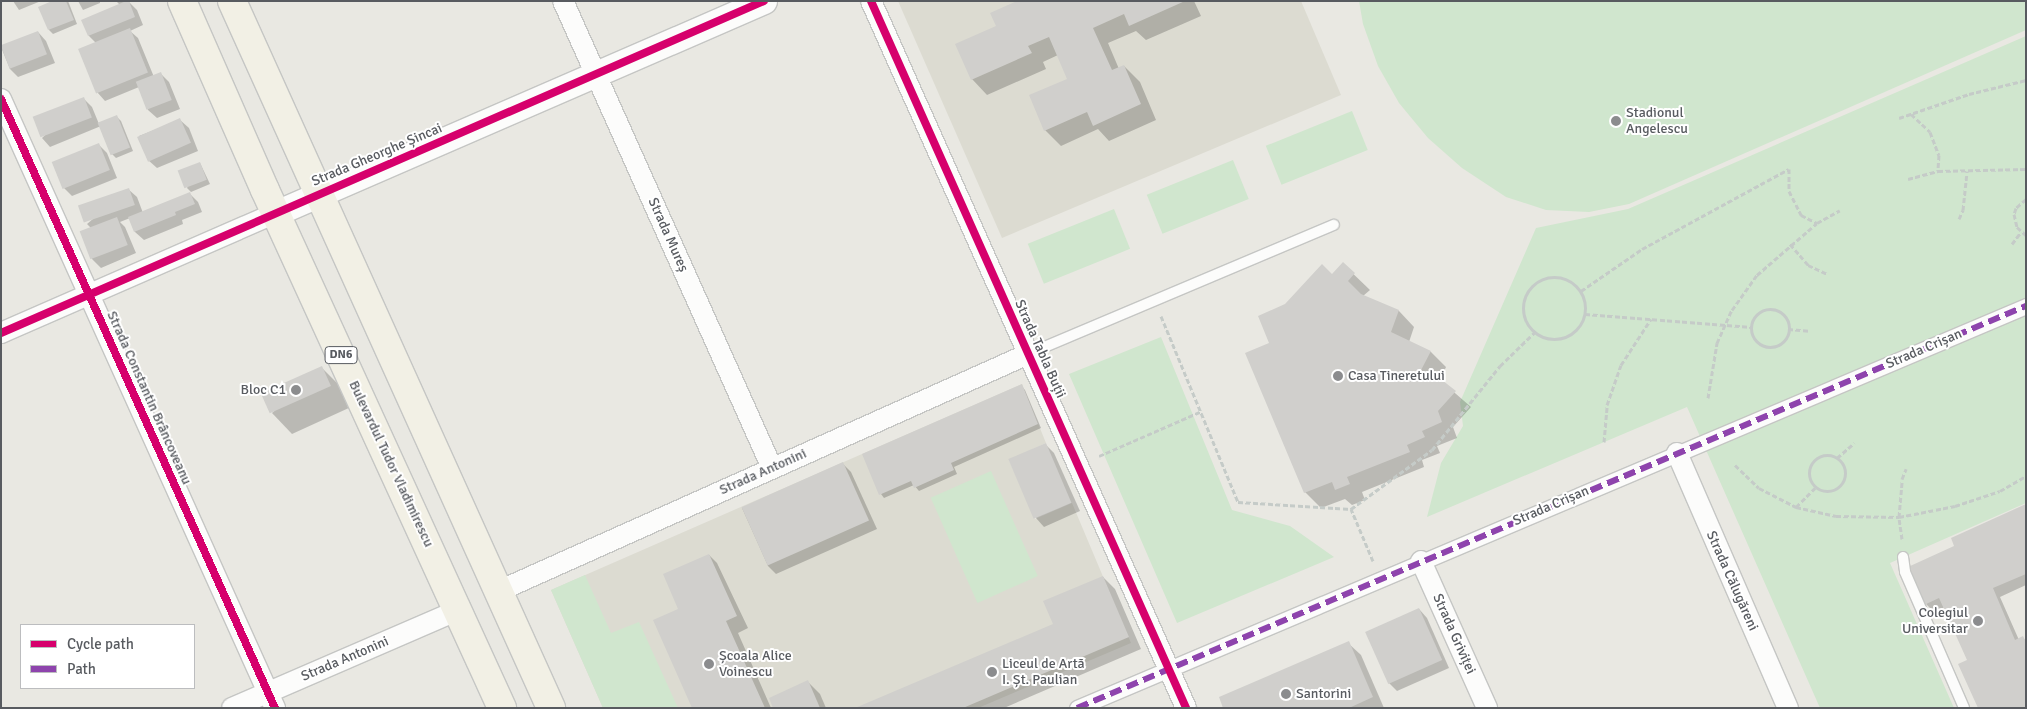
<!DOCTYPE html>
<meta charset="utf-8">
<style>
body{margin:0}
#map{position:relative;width:2027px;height:709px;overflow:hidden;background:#e9e8e2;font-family:Signika,sans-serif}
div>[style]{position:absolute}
.education>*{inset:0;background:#dcdbd1}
.green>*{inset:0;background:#d0e6ce;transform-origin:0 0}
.shadow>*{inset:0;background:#0003}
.building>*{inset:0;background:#d0cfcc;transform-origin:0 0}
.path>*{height:3px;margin-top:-1.5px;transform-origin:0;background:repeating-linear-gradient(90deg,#c5cbc8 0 5px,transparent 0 7.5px)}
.path>.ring{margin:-1.5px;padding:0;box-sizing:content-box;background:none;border:3px solid #c5cbc8;border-radius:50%}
.roads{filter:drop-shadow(1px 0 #c5c6c4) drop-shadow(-1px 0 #c5c6c4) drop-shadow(0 1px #c5c6c4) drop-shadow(0 -1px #c5c6c4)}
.service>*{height:10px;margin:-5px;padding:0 5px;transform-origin:5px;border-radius:5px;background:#fcfcfb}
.pedestrian>*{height:15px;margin:-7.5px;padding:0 7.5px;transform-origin:7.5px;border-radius:7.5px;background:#fcfcfb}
.minor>*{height:20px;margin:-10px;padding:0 10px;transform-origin:10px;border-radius:10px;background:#fcfcfb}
.tertiary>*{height:25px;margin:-12.5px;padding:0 12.5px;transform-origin:12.5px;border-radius:12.5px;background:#fcfcfb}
.primary>*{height:28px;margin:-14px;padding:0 14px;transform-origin:14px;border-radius:14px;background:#f2f0e5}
.quiet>*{height:6px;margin-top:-3px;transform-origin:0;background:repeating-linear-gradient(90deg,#8e44ad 0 12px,transparent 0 18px)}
.cycleway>*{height:8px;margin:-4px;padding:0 4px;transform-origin:4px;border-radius:4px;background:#d6006c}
.dots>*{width:14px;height:14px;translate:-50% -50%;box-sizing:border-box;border:2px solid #fff;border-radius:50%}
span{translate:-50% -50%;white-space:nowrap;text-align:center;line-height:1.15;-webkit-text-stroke:4px #fff;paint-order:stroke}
.shield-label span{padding:1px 4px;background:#fff;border:1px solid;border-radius:4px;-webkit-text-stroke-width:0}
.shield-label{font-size:12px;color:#585b60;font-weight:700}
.poi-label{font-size:14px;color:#585b60}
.left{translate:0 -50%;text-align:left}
.right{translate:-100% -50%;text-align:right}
.street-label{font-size:14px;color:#585b60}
.frame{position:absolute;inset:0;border:2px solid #585b60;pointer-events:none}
.legend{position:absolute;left:20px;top:624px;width:175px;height:65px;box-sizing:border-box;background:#fff;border:1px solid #bcbdbf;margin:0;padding:6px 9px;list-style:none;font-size:15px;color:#585b60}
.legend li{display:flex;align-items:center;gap:10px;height:25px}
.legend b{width:25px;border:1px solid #bcbdbf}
</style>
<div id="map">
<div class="education">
<i style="clip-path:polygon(898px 1px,1301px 1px,1341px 95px,1002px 238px)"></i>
<i style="clip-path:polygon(1022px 384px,1046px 443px,1009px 460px,1035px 519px,1072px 503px,1131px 643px,978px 708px,603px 708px,551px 590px)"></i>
</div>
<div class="green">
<i style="clip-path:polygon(1359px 1px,2026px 1px,2026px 30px,1629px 204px,1589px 212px,1546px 210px,1506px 197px,1462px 168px,1428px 138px,1399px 103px,1378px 66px,1363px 24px)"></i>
<i style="clip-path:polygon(2026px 36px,2026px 503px,1890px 563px,1954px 708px,1820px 708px,1687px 407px,1427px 517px,1441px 463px,1463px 426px,1460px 402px,1536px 228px,1628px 209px)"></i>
<i style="left:1352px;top:111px;width:42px;height:93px;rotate:68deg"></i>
<i style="left:1233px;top:160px;width:42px;height:93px;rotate:68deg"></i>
<i style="left:1114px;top:209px;width:43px;height:93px;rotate:68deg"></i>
<i style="clip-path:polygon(1161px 337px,1232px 510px,1290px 526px,1334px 557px,1177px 623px,1069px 374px)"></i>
<i style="left:991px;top:471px;width:115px;height:66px;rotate:66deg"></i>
<i style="clip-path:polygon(585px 575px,611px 633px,639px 622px,678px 708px,603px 708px,551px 590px)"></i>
</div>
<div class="shadow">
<i style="clip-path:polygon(13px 1px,41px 1px,19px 10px)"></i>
<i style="clip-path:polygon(55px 1px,68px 1px,77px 24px,53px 34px,49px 30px)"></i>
<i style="clip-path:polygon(78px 1px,100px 1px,100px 3px,83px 10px)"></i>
<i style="clip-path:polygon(116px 1px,128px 1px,137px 10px,143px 25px,130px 31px,138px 38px,154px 77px,161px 74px,169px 82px,180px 109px,157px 118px,148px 110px,139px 87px,105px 101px,97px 92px,96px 43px,89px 36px,83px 20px,120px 5px)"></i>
<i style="clip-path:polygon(1020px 1px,1194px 1px,1201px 16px,1146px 40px,1136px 31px,1108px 43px,1119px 69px,1124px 66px,1140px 82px,1156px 120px,1109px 141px,1098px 129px,1061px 146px,1045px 130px,1069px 80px,1058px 55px,1043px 62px,1046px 69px,987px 95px,972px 79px,998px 27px)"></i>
<i style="clip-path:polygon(38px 32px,46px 41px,55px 63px,18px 77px,10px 69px,1px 47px)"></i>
<i style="clip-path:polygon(84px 99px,92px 107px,99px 124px,117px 117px,121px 121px,133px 151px,116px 158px,112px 154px,101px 126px,50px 147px,42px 138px)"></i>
<i style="clip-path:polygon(180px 120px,189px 128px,198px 151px,157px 168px,148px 160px,139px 136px)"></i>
<i style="clip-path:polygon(99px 145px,107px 153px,117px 178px,72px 196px,64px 188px)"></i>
<i style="clip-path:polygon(200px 163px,210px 184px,191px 192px,187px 188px)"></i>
<i style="clip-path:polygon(128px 189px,137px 197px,143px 213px,190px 194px,198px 202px,202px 212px,182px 220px,183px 224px,144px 240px,135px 232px,130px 218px,120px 222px,125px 227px,136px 253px,101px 268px,92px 259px,92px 229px,87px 224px)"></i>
<i style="clip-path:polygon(1343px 264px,1370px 290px,1363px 296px,1399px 311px,1414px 327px,1409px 342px,1431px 352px,1446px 367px,1440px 380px,1471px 407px,1453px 427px,1457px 438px,1437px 446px,1440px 453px,1422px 460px,1424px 467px,1362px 492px,1365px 500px,1352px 505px,1345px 499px,1321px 508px,1305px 492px,1270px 343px,1286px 305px,1332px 275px)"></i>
<i style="clip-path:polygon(322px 368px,342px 388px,351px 407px,292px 434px,272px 413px)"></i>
<i style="clip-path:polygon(1021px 386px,1025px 390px,1041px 428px,954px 467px,957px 474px,919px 491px,914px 485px,884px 498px,881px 494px)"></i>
<i style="clip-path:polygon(1046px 445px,1054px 453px,1080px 511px,1044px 527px,1036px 518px)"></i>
<i style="clip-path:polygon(843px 464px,851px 472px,877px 529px,776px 574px,768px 566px,742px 508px)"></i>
<i style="clip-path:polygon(2026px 506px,2026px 585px,2000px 597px,2019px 640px,2023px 638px,2026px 641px,2026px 708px,1968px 661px,1945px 607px,1934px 612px,1926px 604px,1956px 547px)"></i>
<i style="clip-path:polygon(709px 555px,717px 563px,748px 628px,738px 633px,771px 708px,694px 708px,680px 609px)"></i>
<i style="clip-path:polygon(1103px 577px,1115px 589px,1141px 649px,1004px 708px,859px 708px,1055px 624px)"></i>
<i style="clip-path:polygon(1419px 609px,1427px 618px,1449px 668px,1397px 691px,1389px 683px,1367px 632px)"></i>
<i style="clip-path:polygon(1348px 643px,1361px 655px,1384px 708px,1224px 708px)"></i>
<i style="clip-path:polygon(808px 682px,820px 694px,826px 708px,774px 708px)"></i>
</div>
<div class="building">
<i style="clip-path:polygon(52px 1px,66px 1px,74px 20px,48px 30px,38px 7px)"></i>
<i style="clip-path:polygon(126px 1px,129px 1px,135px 17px,88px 36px,81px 20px)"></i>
<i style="clip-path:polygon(1017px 1px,1185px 1px,1129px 26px,1124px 14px,1093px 28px,1112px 70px,1124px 65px,1141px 104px,1093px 126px,1087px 112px,1044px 131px,1029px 95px,1067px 79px,1049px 37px,1028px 46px,1032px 53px,971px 80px,955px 44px,996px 26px,990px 13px)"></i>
<i style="left:130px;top:28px;width:48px;height:56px;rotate:68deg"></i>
<i style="left:38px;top:31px;width:25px;height:40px;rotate:69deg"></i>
<i style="left:161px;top:72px;width:30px;height:27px;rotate:69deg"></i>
<i style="left:84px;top:97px;width:22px;height:55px;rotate:69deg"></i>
<i style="left:117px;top:115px;width:35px;height:21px;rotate:68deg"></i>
<i style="left:180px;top:118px;width:27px;height:47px;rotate:66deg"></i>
<i style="left:99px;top:143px;width:29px;height:51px;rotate:68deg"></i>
<i style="left:200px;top:162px;width:19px;height:24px;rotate:69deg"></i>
<i style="left:129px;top:188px;width:18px;height:54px;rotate:71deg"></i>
<i style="clip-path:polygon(190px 192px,195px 204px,175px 212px,176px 215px,134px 232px,128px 217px)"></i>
<i style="left:117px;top:217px;width:30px;height:40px;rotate:69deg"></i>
<i style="clip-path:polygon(1343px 262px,1355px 273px,1348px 281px,1361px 294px,1399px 310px,1391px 332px,1431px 351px,1419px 374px,1424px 379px,1433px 373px,1456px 391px,1438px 411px,1442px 422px,1422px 431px,1425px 437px,1407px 445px,1410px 452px,1347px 477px,1350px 484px,1335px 490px,1332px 482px,1304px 493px,1245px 353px,1269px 343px,1258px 316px,1285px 304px,1322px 264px,1332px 274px)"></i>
<i style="left:322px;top:366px;width:22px;height:67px;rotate:66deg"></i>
<i style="clip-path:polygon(1022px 384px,1038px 424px,951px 463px,954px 470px,914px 488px,911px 481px,879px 495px,862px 454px)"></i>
<i style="left:1046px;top:443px;width:65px;height:41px;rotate:67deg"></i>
<i style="left:843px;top:462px;width:64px;height:111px;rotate:66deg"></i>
<i style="clip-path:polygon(2026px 504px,2026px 574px,1993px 588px,2015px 640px,2023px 636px,2026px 642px,2026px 708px,1978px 708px,1958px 664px,1967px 660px,1939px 598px,1924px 605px,1908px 567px,1954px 546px,1951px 538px)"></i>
<i style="clip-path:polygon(709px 554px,737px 616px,726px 621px,765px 708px,692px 708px,653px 620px,678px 609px,663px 574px)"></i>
<i style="clip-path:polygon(1103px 576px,1129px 637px,963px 708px,855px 708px,1053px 624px,1043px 601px)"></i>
<i style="left:1419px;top:608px;width:57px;height:59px;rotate:66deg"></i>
<i style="clip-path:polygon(1349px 641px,1373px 697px,1349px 708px,1223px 708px,1219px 697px)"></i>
<i style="clip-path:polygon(808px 680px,820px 708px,773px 708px,769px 698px)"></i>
</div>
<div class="path">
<i style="left:1911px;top:114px;width:26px;rotate:43deg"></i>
<i style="left:1930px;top:132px;width:25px;rotate:69deg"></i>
<i style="left:1939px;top:155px;width:16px;rotate:94deg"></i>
<i style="left:1899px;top:118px;width:74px;rotate:-18.9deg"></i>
<i style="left:1969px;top:94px;width:59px;rotate:-13.8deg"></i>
<i style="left:1908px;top:179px;width:31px;rotate:-15deg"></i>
<i style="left:1938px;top:171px;width:88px;rotate:-1.3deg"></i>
<i style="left:2026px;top:199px;width:13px;rotate:138deg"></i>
<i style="left:2016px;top:208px;width:6px;rotate:108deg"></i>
<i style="left:2014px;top:214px;width:13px;rotate:77deg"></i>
<i style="left:2017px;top:227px;width:12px;rotate:42deg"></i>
<i style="left:1959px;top:219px;width:10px;rotate:-66deg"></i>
<i style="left:1963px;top:210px;width:39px;rotate:-84deg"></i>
<i style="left:1790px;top:244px;width:28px;rotate:49deg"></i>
<i style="left:1808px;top:265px;width:21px;rotate:25deg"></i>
<i style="left:2012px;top:244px;width:15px;rotate:-53deg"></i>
<i class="ring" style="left:1523px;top:277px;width:59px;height:59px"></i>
<i style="left:1581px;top:291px;width:74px;rotate:-34.5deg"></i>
<i style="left:1642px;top:249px;width:167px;rotate:-28.6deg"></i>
<i style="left:1789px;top:169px;width:22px;rotate:90deg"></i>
<i style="left:1789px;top:191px;width:27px;rotate:63deg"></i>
<i style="left:1801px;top:215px;width:18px;rotate:27deg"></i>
<i class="ring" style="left:1751px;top:309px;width:35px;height:35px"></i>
<i style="left:1585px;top:314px;width:167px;rotate:4.5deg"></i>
<i style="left:1161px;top:316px;width:201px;rotate:67.5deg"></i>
<i style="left:1238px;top:502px;width:113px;rotate:3.5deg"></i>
<i style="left:1788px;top:329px;width:21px;rotate:5deg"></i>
<i style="left:1708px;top:398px;width:56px;rotate:-80.7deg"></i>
<i style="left:1717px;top:343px;width:36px;rotate:-66deg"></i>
<i style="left:1732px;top:310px;width:43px;rotate:-54.5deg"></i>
<i style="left:1757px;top:275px;width:79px;rotate:-40.9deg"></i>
<i style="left:1817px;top:223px;width:26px;rotate:-29deg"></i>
<i style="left:1604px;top:442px;width:37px;rotate:-85deg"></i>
<i style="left:1607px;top:405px;width:42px;rotate:-70.7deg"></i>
<i style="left:1621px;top:365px;width:55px;rotate:-56.9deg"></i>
<i class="ring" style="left:1809px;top:455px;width:33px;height:33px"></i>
<i style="left:1099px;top:456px;width:112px;rotate:-23.6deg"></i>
<i style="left:1837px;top:458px;width:23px;rotate:-41deg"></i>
<i style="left:1735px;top:465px;width:33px;rotate:44deg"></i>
<i style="left:1759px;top:488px;width:42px;rotate:27.2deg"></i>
<i style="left:1796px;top:507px;width:41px;rotate:12.7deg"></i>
<i style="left:1836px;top:516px;width:63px;rotate:0.9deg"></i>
<i style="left:1899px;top:517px;width:57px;rotate:-11.1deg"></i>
<i style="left:1955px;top:506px;width:47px;rotate:-18.4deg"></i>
<i style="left:2000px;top:491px;width:30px;rotate:-30deg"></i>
<i style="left:1796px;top:507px;width:27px;rotate:-45deg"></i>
<i style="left:1902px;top:539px;width:22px;rotate:-98deg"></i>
<i style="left:1899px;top:517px;width:38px;rotate:-85deg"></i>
<i style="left:1902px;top:479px;width:11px;rotate:-68deg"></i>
<i style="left:1373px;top:561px;width:56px;rotate:-112.9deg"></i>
<i style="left:1351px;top:509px;width:100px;rotate:-36.1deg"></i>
<i style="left:1432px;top:450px;width:108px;rotate:-51deg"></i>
<i style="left:1500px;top:366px;width:49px;rotate:-44.2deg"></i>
</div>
<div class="roads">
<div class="service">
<i style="left:1028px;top:354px;width:332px;rotate:-22.9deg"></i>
<i style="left:1903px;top:557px;width:15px;rotate:82deg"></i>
<i style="left:1905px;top:572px;width:148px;rotate:66.5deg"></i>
</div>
<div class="pedestrian">
<i style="left:1077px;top:708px;width:1031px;rotate:-22.96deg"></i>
</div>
<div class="minor">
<i style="left:563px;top:1px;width:512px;rotate:65.89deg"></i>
<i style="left:871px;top:1px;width:774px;rotate:65.98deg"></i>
<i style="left:1px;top:99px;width:668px;rotate:65.78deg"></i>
<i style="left:1px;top:333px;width:300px;rotate:-23.6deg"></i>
<i style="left:1677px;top:453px;width:278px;rotate:66.5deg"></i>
<i style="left:1421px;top:561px;width:161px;rotate:65.8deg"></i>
<i style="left:499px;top:591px;width:580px;rotate:-24.13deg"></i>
<i style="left:232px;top:708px;width:247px;rotate:-23.4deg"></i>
</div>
<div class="tertiary">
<i style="left:276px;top:213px;width:532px;rotate:-23.48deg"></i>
</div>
<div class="primary">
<i style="left:182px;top:1px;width:206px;rotate:66.3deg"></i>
<i style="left:265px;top:190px;width:570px;rotate:65.41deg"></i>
<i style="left:232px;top:1px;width:776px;rotate:65.71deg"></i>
</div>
</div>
<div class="quiet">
<i style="left:1077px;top:708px;width:1031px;rotate:-22.96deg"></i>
</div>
<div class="cycleway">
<i style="left:871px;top:1px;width:774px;rotate:65.98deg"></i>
<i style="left:1px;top:99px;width:668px;rotate:65.78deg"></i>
<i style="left:1px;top:333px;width:832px;rotate:-23.52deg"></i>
</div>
<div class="dots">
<i style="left:1616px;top:121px;background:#8b8c8e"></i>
<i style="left:1338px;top:376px;background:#8b8c8e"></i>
<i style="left:296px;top:390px;background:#8b8c8e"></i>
<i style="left:1978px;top:621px;background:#8b8c8e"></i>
<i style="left:709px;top:664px;background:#8b8c8e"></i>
<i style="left:992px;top:672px;background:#8b8c8e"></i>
<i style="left:1286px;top:694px;background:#8b8c8e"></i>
</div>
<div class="shield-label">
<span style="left:341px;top:355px">DN6</span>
</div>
<div class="poi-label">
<span class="left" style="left:1626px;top:121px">Stadionul<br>Angelescu</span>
<span class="left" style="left:1348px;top:376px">Casa Tineretului</span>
<span class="right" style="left:286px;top:390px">Bloc C1</span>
<span class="right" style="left:1968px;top:621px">Colegiul<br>Universitar</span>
<span class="left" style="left:719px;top:664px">Școala Alice<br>Voinescu</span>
<span class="left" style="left:1002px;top:672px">Liceul de Artă<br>I. Șt. Paulian</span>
<span class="left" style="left:1296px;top:694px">Santorini</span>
</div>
<div class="street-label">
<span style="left:377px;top:155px;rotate:-23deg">Strada Gheorghe Șincai</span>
<span style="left:668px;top:235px;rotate:66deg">Strada Mureș</span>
<span style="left:1040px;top:349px;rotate:66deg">Strada Tabla Buții</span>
<span style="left:1924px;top:349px;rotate:-23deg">Strada Crișan</span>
<span style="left:149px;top:398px;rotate:66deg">Strada Constantin Brâncoveanu</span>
<span style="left:391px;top:464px;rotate:65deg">Bulevardul Tudor Vladimirescu</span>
<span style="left:763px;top:472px;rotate:-24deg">Strada Antonini</span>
<span style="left:1551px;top:506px;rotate:-23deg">Strada Crișan</span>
<span style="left:1732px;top:581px;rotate:66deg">Strada Călugăreni</span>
<span style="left:1454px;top:634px;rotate:66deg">Strada Griviței</span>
<span style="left:345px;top:659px;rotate:-23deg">Strada Antonini</span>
</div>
<div class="frame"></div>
<ul class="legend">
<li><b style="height:6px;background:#d6006c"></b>Cycle path</li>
<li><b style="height:6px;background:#8e44ad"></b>Path</li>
</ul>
</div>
